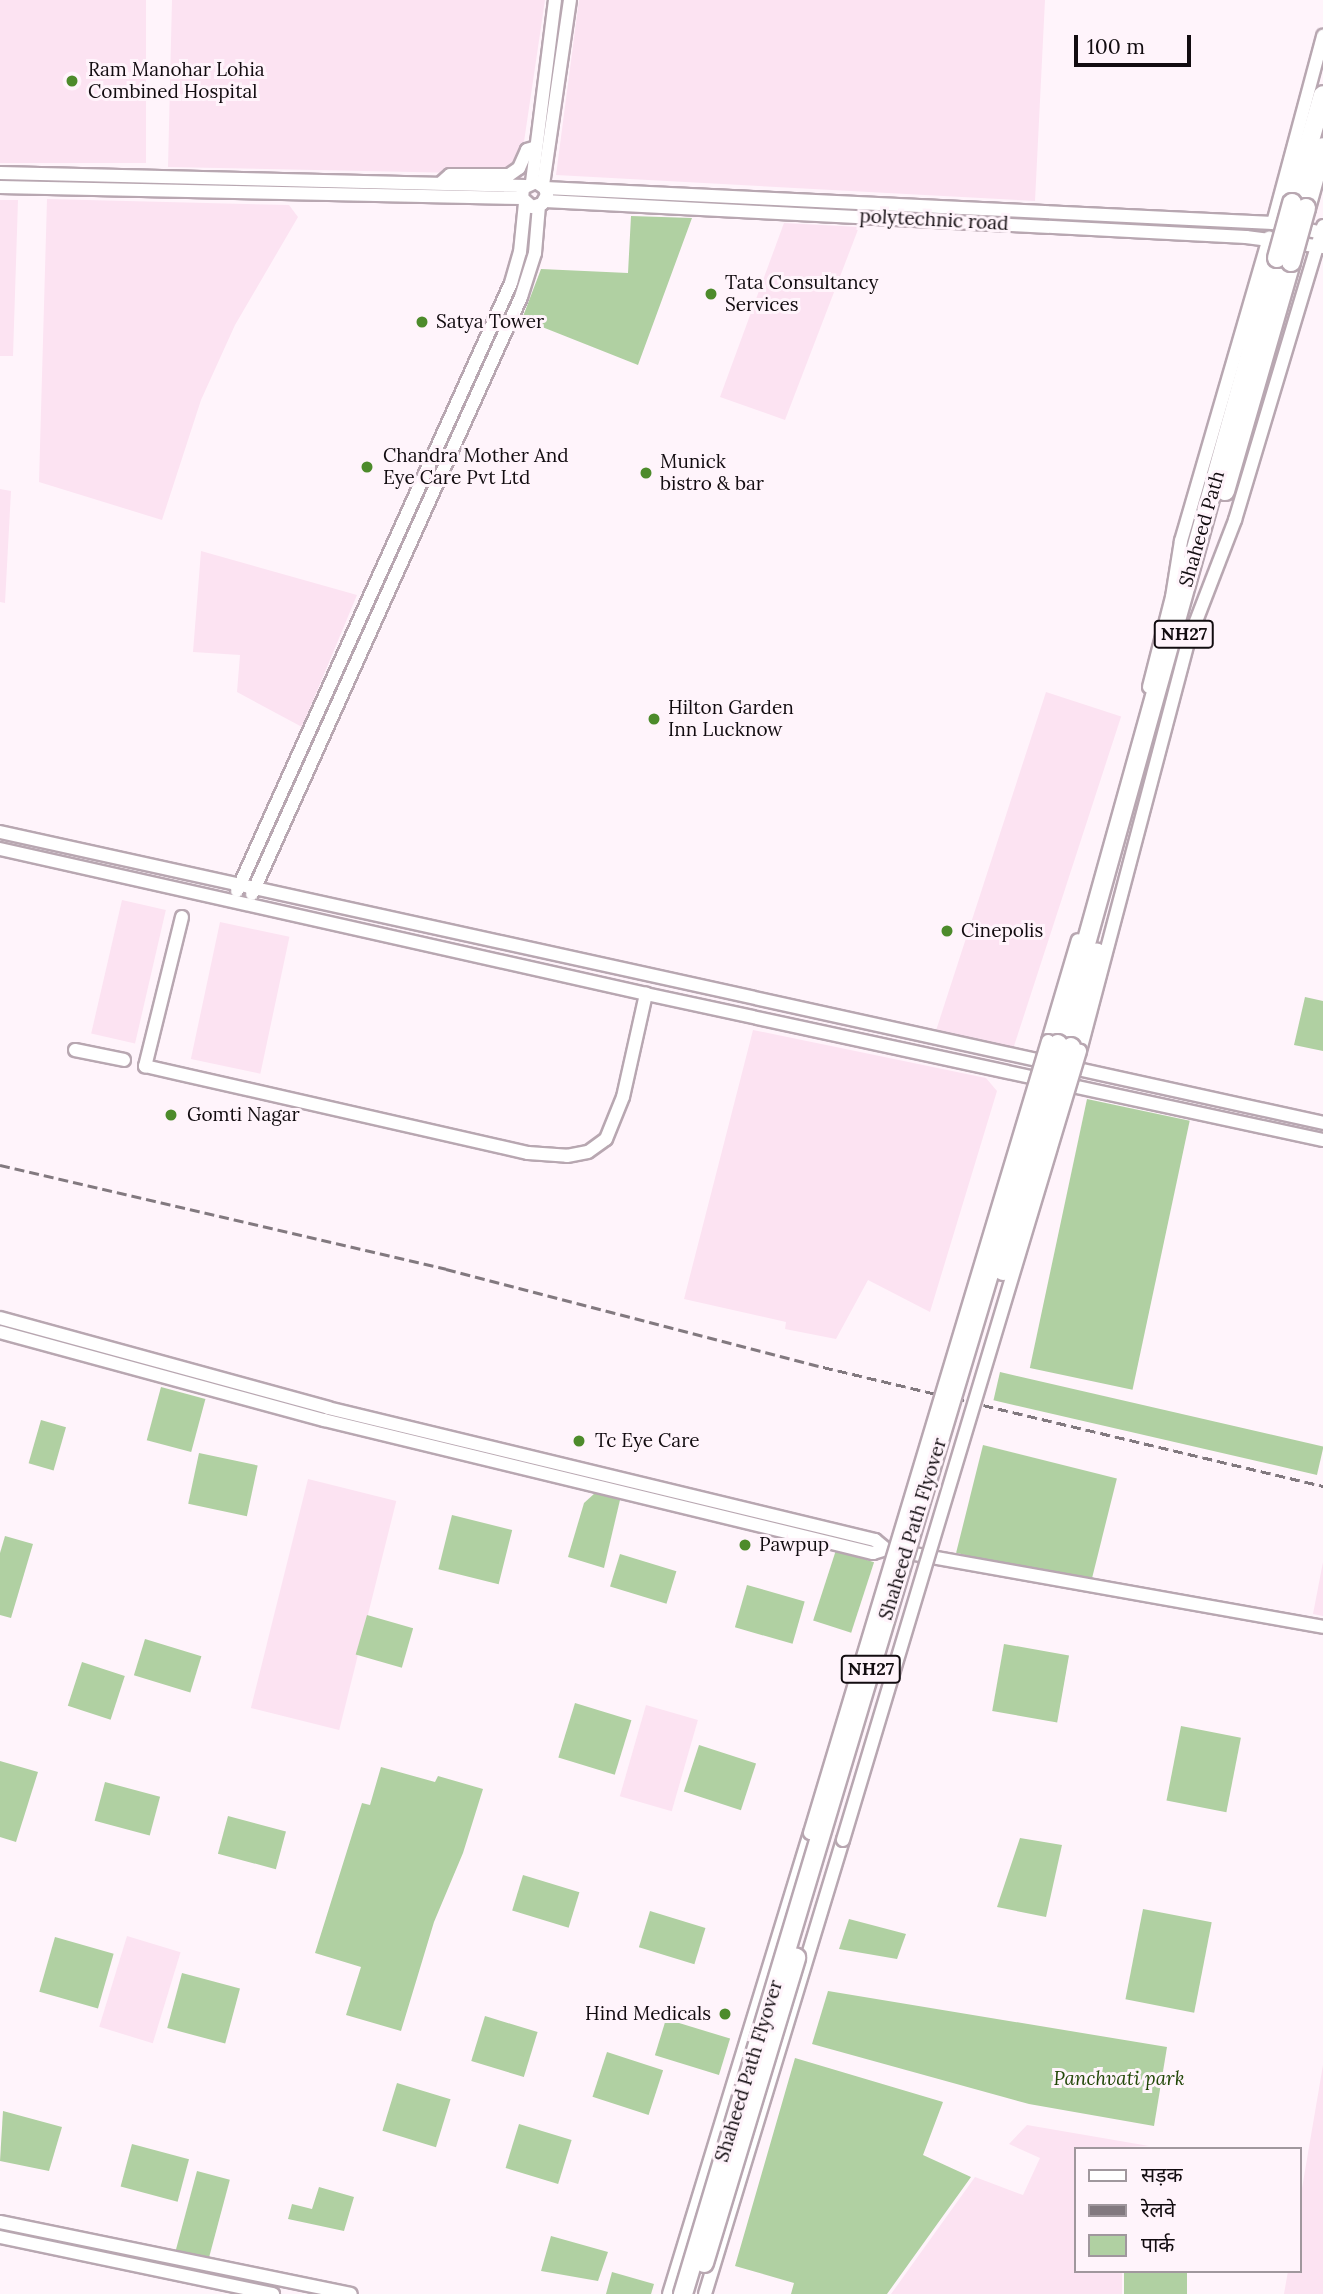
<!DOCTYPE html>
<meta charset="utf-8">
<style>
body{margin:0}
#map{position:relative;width:1323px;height:2294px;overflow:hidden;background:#fff4fb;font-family:Lora,"Noto Sans Devanagari",serif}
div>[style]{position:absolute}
.built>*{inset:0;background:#fce3f2;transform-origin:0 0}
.green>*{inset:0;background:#b0d0a2;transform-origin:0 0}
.roads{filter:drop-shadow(2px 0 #b8a7b1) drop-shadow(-2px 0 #b8a7b1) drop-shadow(0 2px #b8a7b1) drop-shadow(0 -2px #b8a7b1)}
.minor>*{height:12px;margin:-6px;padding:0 6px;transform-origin:6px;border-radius:6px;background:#fff}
.highway>*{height:18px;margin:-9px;padding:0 9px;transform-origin:9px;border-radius:9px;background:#fff}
.rail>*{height:2.5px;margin-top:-1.25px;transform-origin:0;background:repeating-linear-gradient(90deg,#82797f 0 10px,transparent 0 15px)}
.bridges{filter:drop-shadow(2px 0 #b8a7b1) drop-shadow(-2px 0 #b8a7b1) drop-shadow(0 2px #b8a7b1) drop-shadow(0 -2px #b8a7b1)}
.minor-bridge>*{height:12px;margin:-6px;padding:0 6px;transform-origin:6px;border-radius:6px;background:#fff}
.highway-bridge>*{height:18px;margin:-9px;padding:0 9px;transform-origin:9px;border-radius:9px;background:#fff}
.dots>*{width:19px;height:19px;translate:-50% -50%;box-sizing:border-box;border:4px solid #fff4fb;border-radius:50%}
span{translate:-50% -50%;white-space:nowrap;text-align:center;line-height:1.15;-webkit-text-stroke:6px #fff4fb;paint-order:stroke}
.shield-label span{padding:2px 5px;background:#fff4fb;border:2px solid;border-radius:5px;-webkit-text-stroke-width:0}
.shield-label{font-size:18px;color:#120c10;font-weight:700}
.poi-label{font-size:19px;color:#120c10}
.left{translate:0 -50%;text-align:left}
.right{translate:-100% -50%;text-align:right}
.street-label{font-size:19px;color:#120c10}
.park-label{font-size:19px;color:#214707;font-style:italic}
.legend{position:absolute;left:1074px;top:2147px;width:228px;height:126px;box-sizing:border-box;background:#fff4fb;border:2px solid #a0979d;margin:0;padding:9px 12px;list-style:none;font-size:21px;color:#120c10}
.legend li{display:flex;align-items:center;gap:14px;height:35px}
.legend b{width:35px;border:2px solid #a0979d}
.scale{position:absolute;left:1074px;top:35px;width:117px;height:32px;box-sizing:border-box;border:4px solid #120c10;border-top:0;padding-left:9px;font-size:21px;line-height:24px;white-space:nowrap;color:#120c10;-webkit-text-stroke:5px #fff4fb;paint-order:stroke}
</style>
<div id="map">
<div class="built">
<i style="left:0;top:0;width:146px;height:163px"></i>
<i style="clip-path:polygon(172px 0,545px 0,521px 162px,510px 174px,168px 167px)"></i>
<i style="clip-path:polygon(579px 0,1045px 0,1035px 201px,556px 175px)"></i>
<i style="clip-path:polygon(47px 199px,289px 205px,298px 217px,235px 325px,201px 400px,162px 520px,39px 482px)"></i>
<i style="clip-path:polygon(0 200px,18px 200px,13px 356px,0 356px)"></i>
<i style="clip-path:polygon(784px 223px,859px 227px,785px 420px,720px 397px)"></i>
<i style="clip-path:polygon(0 489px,11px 491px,5px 603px,0 602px)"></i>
<i style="clip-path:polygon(201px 551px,357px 595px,302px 727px,237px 692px,240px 655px,193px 652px)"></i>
<i style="left:1046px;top:692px;width:79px;height:355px;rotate:18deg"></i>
<i style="left:122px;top:900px;width:45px;height:137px;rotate:13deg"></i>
<i style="left:220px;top:922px;width:71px;height:140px;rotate:12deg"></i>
<i style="clip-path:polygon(753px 1030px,986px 1078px,997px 1091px,930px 1312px,868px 1280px,836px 1339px,785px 1329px,786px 1322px,684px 1299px)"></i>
<i style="left:308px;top:1479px;width:91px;height:236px;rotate:14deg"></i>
<i style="clip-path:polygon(1323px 1562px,1323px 1616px,1313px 1614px)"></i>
<i style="left:646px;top:1705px;width:54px;height:95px;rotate:16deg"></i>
<i style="left:127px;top:1936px;width:56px;height:95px;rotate:17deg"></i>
<i style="clip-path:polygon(1323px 2065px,1323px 2294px,1284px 2294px,1288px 2271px,1300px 2271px,1300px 2200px)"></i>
<i style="clip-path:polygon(1027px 2125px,1149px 2146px,1076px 2149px,1076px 2271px,1122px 2271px,1122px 2294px,891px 2294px,975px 2177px,1023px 2195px,1040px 2158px,1009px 2144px)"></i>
</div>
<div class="green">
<i style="clip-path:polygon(631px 216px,692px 218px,638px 365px,522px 319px,541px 269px,628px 273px)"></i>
<i style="clip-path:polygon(1305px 997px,1323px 1001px,1323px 1051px,1294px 1045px)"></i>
<i style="left:1087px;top:1099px;width:105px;height:275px;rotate:12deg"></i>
<i style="left:1000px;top:1372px;width:332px;height:29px;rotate:13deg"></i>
<i style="left:161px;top:1387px;width:46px;height:55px;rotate:15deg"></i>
<i style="left:41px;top:1420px;width:26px;height:45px;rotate:16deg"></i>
<i style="left:983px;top:1445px;width:138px;height:111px;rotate:14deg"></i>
<i style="left:199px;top:1453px;width:60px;height:52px;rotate:12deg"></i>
<i style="clip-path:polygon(595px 1493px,620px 1500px,604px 1568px,568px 1557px,584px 1503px)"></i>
<i style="left:452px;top:1515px;width:62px;height:56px;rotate:14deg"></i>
<i style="clip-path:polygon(5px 1536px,33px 1544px,11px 1618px,0 1615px,0 1553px)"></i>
<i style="left:836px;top:1550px;width:40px;height:74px;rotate:18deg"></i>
<i style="left:620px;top:1554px;width:59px;height:34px;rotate:17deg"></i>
<i style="left:747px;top:1585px;width:60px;height:44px;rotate:16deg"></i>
<i style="left:367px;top:1615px;width:48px;height:41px;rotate:16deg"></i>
<i style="left:145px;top:1639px;width:59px;height:38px;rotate:17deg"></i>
<i style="left:1004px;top:1644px;width:66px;height:68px;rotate:10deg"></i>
<i style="left:82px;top:1662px;width:45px;height:46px;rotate:18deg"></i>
<i style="left:575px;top:1703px;width:59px;height:57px;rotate:17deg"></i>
<i style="left:1181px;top:1726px;width:61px;height:76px;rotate:11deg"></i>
<i style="left:699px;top:1745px;width:60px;height:49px;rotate:18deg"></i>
<i style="clip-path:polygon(0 1761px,38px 1772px,16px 1842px,0 1837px)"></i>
<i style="clip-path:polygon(381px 1767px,435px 1782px,438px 1776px,483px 1789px,463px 1853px,434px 1922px,401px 2031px,346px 2015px,361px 1967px,315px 1953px,362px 1803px,370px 1805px)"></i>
<i style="left:105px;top:1782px;width:57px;height:40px;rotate:15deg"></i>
<i style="left:228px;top:1816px;width:60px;height:39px;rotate:15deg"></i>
<i style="clip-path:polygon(1020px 1838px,1062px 1845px,1046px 1917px,997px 1907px)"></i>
<i style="left:523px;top:1875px;width:59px;height:37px;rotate:17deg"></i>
<i style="left:1143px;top:1909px;width:70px;height:92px;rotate:11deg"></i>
<i style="left:650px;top:1911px;width:58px;height:38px;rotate:17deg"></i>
<i style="clip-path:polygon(849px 1919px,906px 1934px,897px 1959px,839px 1949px)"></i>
<i style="left:55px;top:1937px;width:61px;height:57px;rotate:16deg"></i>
<i style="left:182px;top:1973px;width:60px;height:57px;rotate:15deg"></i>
<i style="clip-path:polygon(828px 1991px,1167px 2047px,1154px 2126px,1029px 2104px,812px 2044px)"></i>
<i style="left:485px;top:2016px;width:55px;height:47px;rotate:17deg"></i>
<i style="left:666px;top:2019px;width:67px;height:38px;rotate:17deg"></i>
<i style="left:607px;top:2052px;width:59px;height:47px;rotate:18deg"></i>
<i style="clip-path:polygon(795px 2058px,943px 2102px,923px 2155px,971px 2177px,887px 2294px,791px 2294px,794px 2283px,735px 2266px)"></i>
<i style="left:397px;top:2083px;width:56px;height:50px;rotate:17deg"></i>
<i style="clip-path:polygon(3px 2111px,62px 2127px,49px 2171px,0 2161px)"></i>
<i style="left:519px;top:2124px;width:55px;height:46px;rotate:17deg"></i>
<i style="left:132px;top:2144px;width:59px;height:44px;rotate:15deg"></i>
<i style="left:197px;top:2171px;width:34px;height:84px;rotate:15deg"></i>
<i style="clip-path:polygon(319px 2187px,354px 2197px,344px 2231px,288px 2219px,292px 2204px,312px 2209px)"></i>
<i style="clip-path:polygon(551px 2236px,608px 2252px,598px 2281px,541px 2271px)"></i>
<i style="left:1124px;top:2271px;width:63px;height:23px"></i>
<i style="clip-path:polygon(612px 2272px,654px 2284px,651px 2294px,606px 2294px)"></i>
</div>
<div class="roads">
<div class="minor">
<i style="left:0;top:173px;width:525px;rotate:1.42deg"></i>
<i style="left:532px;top:182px;width:183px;rotate:-82.8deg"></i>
<i style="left:441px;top:183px;width:12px;rotate:-42deg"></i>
<i style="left:450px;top:175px;width:59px"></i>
<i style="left:509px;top:175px;width:12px;rotate:-35deg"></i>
<i style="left:519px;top:168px;width:20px;rotate:-66deg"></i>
<i style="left:527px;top:150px;width:9px;rotate:-18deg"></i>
<i style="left:543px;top:185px;width:187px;rotate:-81.7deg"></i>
<i style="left:0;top:187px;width:522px;rotate:1.21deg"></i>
<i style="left:545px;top:188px;width:7px;rotate:74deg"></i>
<i style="left:547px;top:195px;width:10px;rotate:119deg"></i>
<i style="left:542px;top:204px;width:10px;rotate:163deg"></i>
<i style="left:532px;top:207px;width:13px;rotate:-138deg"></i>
<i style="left:522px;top:198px;width:10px;rotate:-84deg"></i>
<i style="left:523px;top:188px;width:14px;rotate:-25deg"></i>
<i style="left:536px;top:182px;width:11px;rotate:34deg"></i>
<i style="left:545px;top:188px;width:729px;rotate:2.75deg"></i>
<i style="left:1273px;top:223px;width:51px;rotate:11.3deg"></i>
<i style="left:545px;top:201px;width:702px;rotate:2.94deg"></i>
<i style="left:1246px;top:237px;width:78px;rotate:7.4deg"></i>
<i style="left:1273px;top:223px;width:194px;rotate:-75deg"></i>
<i style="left:1149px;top:687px;width:93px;rotate:-75.7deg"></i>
<i style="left:1172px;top:597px;width:57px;rotate:-80.9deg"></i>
<i style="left:1181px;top:541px;width:316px;rotate:-73.8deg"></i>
<i style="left:0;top:832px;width:1355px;rotate:12.4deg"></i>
<i style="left:0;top:849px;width:662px;rotate:12.65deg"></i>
<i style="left:646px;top:994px;width:693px;rotate:12.17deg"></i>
<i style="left:237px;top:891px;width:667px;rotate:-65.74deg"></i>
<i style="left:511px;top:283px;width:32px;rotate:-74deg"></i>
<i style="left:520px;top:252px;width:49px;rotate:-84.2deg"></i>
<i style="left:252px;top:894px;width:655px;rotate:-65.74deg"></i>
<i style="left:521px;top:297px;width:46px;rotate:-72.3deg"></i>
<i style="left:535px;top:253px;width:48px;rotate:-85.2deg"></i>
<i style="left:182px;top:917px;width:154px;rotate:103.9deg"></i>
<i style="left:145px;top:1066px;width:393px;rotate:12.8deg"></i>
<i style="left:528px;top:1153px;width:39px;rotate:4deg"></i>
<i style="left:567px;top:1156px;width:21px;rotate:-11deg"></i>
<i style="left:588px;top:1152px;width:22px;rotate:-36deg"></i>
<i style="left:606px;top:1139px;width:45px;rotate:-68deg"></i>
<i style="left:623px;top:1097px;width:106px;rotate:-77.4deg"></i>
<i style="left:1048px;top:1041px;width:105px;rotate:-73.5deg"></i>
<i style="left:75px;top:1050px;width:50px;rotate:11.5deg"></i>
<i style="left:1080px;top:1051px;width:423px;rotate:-75.2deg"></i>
<i style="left:1188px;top:642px;width:131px;rotate:-68.9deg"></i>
<i style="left:1235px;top:520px;width:307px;rotate:-73.3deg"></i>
<i style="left:0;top:1318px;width:340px;rotate:15.3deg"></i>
<i style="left:328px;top:1408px;width:563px;rotate:13.57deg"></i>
<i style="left:875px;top:1540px;width:14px;rotate:39deg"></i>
<i style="left:0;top:1332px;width:336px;rotate:15.2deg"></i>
<i style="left:324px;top:1420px;width:565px;rotate:13.62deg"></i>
<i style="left:873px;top:1553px;width:14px;rotate:-17deg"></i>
<i style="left:886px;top:1549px;width:444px;rotate:10.1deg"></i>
<i style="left:0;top:2222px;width:358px;rotate:11.6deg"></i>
<i style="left:0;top:2237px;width:279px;rotate:11.8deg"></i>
<i style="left:669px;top:2294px;width:482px;rotate:-73deg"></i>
<i style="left:705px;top:2294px;width:475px;rotate:-73.1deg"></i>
</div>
<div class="highway">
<i style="left:1292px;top:203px;width:112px;rotate:-74deg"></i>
<i style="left:1306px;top:208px;width:63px;rotate:-74.4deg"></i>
<i style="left:1225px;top:491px;width:238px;rotate:-73.9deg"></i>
<i style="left:1058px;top:1044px;width:816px;rotate:-74.43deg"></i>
<i style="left:1071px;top:1047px;width:98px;rotate:-74.5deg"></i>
</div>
</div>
<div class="rail">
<i style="left:0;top:1165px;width:458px;rotate:13.1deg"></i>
<i style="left:446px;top:1269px;width:390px;rotate:14.6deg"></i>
<i style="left:823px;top:1367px;width:514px;rotate:13.39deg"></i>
</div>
<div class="bridges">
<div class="minor-bridge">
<i style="left:810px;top:1833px;width:827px;rotate:-73.27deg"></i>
<i style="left:843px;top:1840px;width:824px;rotate:-73.28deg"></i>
</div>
<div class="highway-bridge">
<i style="left:1277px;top:258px;width:57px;rotate:-74.7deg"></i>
<i style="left:1291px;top:262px;width:56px;rotate:-74.5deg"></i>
<i style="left:1003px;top:1271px;width:234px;rotate:-73.1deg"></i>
<i style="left:704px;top:2263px;width:319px;rotate:-73.2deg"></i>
<i style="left:683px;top:2294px;width:1305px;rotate:-73.3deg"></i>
</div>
</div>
<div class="dots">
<i style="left:72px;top:81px;background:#4d8b2b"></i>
<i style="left:711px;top:294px;background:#4d8b2b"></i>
<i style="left:422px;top:322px;background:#4d8b2b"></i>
<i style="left:367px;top:467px;background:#4d8b2b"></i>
<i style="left:646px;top:473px;background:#4d8b2b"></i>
<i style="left:654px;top:719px;background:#4d8b2b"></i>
<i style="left:947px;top:931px;background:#4d8b2b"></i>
<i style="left:171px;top:1115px;background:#4d8b2b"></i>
<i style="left:579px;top:1441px;background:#4d8b2b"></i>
<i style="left:745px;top:1545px;background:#4d8b2b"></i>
<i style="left:725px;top:2014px;background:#4d8b2b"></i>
</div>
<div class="shield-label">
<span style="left:1184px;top:634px">NH27</span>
<span style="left:871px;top:1669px">NH27</span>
</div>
<div class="poi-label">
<span class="left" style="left:88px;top:81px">Ram Manohar Lohia<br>Combined Hospital</span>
<span class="left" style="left:725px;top:294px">Tata Consultancy<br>Services</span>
<span class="left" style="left:436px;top:322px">Satya Tower</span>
<span class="left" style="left:383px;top:467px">Chandra Mother And<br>Eye Care Pvt Ltd</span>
<span class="left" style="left:660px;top:473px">Munick<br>bistro &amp; bar</span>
<span class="left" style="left:668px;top:719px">Hilton Garden<br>Inn Lucknow</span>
<span class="left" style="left:961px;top:931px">Cinepolis</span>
<span class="left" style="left:187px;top:1115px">Gomti Nagar</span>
<span class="left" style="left:595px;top:1441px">Tc Eye Care</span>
<span class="left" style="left:759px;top:1545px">Pawpup</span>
<span class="right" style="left:711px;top:2014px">Hind Medicals</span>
</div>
<div class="street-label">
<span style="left:934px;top:220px;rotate:3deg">polytechnic road</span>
<span style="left:1202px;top:529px;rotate:-74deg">Shaheed Path</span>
<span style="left:913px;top:1529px;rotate:-73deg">Shaheed Path Flyover</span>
<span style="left:749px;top:2071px;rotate:-73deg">Shaheed Path Flyover</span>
</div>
<div class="park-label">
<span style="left:1119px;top:2079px">Panchvati park</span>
</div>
<ul class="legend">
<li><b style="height:9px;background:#fff"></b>सड़क</li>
<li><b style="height:9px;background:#82797f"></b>रेलवे</li>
<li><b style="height:19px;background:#b0d0a2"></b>पार्क</li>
</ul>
<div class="scale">100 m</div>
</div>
